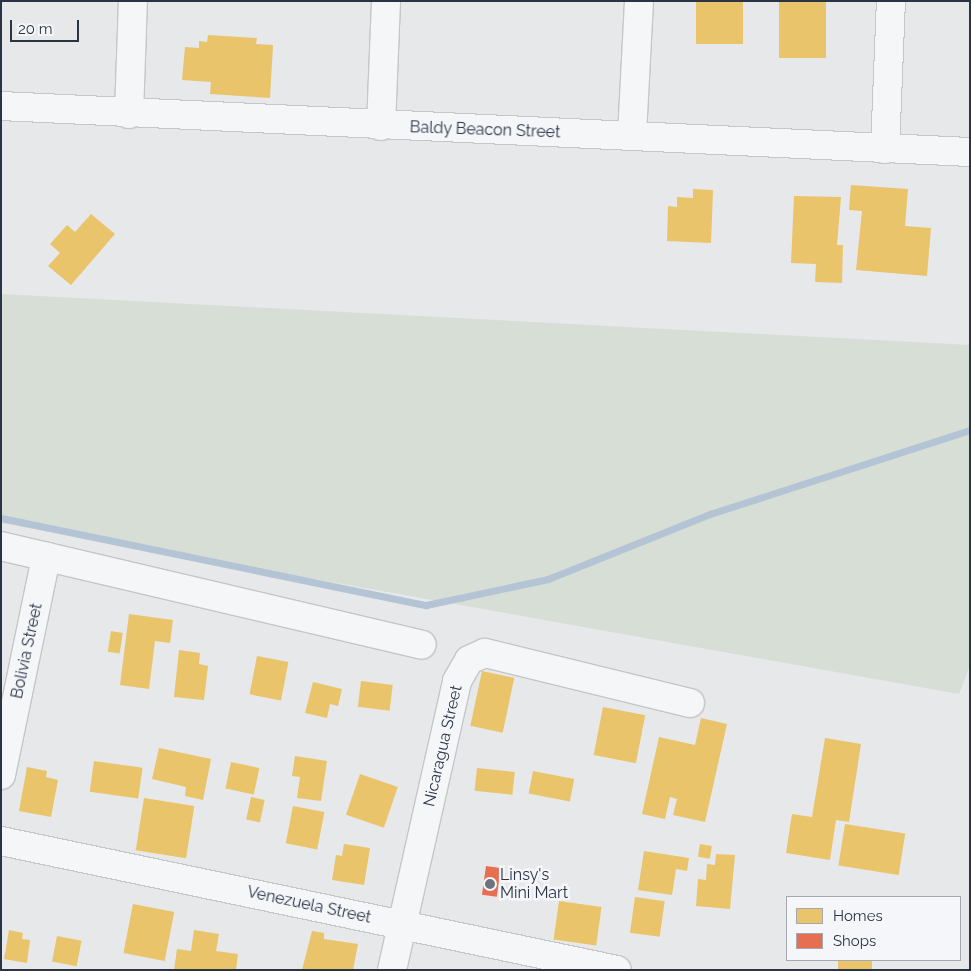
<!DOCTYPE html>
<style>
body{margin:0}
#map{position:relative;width:971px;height:971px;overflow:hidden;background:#e6e8ea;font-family:Raleway,sans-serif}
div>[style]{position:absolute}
.green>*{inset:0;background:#d6ded6}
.homes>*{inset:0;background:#e9c46a;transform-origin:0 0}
.shops>*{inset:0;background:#e76f51;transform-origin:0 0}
.stream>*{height:7px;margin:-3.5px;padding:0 3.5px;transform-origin:3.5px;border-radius:3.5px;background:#b4c4d5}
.roads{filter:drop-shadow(1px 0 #c4c6c8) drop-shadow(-1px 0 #c4c6c8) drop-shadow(0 1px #c4c6c8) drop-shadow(0 -1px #c4c6c8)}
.minor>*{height:28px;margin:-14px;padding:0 14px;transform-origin:14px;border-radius:14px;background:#f5f6f7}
.dots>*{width:14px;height:14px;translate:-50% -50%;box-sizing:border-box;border:2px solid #f4f6f9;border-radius:50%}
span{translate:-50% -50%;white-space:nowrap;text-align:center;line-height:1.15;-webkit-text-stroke:5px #f4f6f9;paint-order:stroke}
.street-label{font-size:16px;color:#2b3445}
.poi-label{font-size:16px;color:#2b3445}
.left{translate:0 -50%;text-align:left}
.frame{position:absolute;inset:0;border:2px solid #2b3445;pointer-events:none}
.legend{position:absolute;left:786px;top:896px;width:175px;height:65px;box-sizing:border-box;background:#f4f6f9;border:1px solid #a4a8b1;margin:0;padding:6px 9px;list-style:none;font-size:15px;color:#2b3445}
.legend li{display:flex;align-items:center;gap:10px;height:25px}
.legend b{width:25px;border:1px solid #a4a8b1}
.scale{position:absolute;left:10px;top:20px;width:69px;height:22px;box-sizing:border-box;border:2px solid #2b3445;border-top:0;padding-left:6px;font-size:15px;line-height:18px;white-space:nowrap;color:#2b3445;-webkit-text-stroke:4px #f4f6f9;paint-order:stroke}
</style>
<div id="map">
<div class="green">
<i style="clip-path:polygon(1px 294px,970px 345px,970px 666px,959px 694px,1px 523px)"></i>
</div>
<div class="homes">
<i style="left:696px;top:1px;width:47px;height:43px"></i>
<i style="left:779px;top:1px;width:47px;height:57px"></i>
<i style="clip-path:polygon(208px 35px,257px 38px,256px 44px,273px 45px,270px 98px,210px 94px,211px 82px,182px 80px,185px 47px,199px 48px,199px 41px,207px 42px)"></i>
<i style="clip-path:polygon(851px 185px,908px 189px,905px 226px,931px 228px,927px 276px,856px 270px,862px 211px,849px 210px)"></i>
<i style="clip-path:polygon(693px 189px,713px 190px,711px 243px,667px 241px,668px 206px,677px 207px,677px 197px,693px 198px)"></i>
<i style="clip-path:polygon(794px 196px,841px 197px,837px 245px,843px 245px,842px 283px,815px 282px,816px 264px,791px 263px)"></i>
<i style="clip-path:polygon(91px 214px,115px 234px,71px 285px,48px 266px,60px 253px,50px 244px,67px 225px,75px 232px)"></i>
<i style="clip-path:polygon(129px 614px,173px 620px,170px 643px,155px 641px,149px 689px,120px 685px)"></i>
<i style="left:111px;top:631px;width:12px;height:21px;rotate:9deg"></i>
<i style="clip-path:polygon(179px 650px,200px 653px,199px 664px,208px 666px,204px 700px,174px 697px)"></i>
<i style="left:257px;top:656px;width:32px;height:39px;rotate:11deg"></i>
<i style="left:482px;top:671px;width:33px;height:56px;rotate:12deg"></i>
<i style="left:361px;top:681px;width:32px;height:26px;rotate:7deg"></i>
<i style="clip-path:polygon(313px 682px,342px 689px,338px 706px,330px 704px,327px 718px,305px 713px)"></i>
<i style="left:603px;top:707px;width:43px;height:49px;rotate:11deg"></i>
<i style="clip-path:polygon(701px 718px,727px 724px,705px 822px,673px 815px,677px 799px,670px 797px,665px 819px,642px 814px,659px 737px,695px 745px)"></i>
<i style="clip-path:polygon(825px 738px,861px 744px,849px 822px,836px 820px,830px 860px,786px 853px,792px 814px,812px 817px)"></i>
<i style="clip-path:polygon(159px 748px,211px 759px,203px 800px,185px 796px,186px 787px,152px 779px)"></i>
<i style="clip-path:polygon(295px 756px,327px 761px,321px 801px,297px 798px,300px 777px,292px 776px)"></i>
<i style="left:94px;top:761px;width:49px;height:31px;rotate:8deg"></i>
<i style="left:231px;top:762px;width:29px;height:27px;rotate:12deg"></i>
<i style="clip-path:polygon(27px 767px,47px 771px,46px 777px,58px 780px,51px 817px,19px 811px)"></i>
<i style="left:477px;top:768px;width:38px;height:23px;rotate:6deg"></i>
<i style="left:533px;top:771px;width:42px;height:23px;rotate:11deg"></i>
<i style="left:360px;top:774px;width:40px;height:43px;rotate:19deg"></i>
<i style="left:251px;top:797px;width:14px;height:23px;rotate:12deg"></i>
<i style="left:144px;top:798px;width:51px;height:53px;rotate:9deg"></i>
<i style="left:293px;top:806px;width:32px;height:38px;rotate:11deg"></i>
<i style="left:845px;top:824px;width:61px;height:42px;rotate:9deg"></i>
<i style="clip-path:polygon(344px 844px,370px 848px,364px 885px,332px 880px,336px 855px,342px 856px)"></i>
<i style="left:700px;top:844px;width:12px;height:13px;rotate:9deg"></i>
<i style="clip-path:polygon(644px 851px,689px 858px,687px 871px,676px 869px,672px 895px,638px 890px)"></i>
<i style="clip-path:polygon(716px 854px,735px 855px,730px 909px,696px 906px,698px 879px,706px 880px,707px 864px,715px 865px)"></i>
<i style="left:635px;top:897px;width:30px;height:36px;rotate:8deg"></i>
<i style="left:559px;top:901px;width:43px;height:39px;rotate:8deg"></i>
<i style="left:133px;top:904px;width:42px;height:50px;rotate:11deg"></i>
<i style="clip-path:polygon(9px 930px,23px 933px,22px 939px,30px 940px,27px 963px,4px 959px)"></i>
<i style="clip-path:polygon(194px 930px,219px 934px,216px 951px,238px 954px,236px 970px,174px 970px,177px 949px,191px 951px)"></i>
<i style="clip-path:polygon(312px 931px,324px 933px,324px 939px,358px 944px,353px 970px,302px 970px)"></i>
<i style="left:57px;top:936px;width:25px;height:26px;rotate:11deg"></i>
<i style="left:838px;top:960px;width:34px;height:10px"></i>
</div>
<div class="shops">
<i style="left:486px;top:866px;width:15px;height:29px;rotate:8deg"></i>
</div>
<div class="stream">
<i style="left:1px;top:518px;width:434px;rotate:11.6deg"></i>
<i style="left:426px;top:605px;width:125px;rotate:-12deg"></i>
<i style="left:548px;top:579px;width:175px;rotate:-21.9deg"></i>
<i style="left:710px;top:514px;width:273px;rotate:-17.9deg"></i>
</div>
<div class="roads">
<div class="minor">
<i style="left:1px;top:106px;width:970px;rotate:2.72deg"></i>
<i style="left:129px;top:114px;width:113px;rotate:-88deg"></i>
<i style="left:381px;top:126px;width:125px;rotate:-87.7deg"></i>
<i style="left:632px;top:135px;width:134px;rotate:-87deg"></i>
<i style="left:885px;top:149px;width:148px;rotate:-87.7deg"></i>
<i style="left:1px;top:546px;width:432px;rotate:13.2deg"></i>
<i style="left:1px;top:775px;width:223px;rotate:-78.3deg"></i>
<i style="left:1px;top:841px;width:629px;rotate:11.83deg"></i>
<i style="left:392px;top:970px;width:296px;rotate:-77.3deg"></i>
<i style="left:457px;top:681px;width:24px;rotate:-60deg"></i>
<i style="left:469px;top:660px;width:17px;rotate:-24deg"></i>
<i style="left:485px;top:653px;width:211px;rotate:13.7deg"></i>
</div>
</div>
<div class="dots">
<i style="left:490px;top:884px;background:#6c737f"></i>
</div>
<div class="street-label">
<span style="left:485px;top:130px;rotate:2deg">Baldy Beacon Street</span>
<span style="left:27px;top:651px;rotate:-78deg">Bolivia Street</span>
<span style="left:443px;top:746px;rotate:-77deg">Nicaragua Street</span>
<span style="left:309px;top:905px;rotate:12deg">Venezuela Street</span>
</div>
<div class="poi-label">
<span class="left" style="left:500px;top:884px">Linsy's<br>Mini Mart</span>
</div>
<div class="frame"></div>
<ul class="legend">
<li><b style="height:14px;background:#e9c46a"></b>Homes</li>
<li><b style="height:14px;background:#e76f51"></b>Shops</li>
</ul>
<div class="scale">20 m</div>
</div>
